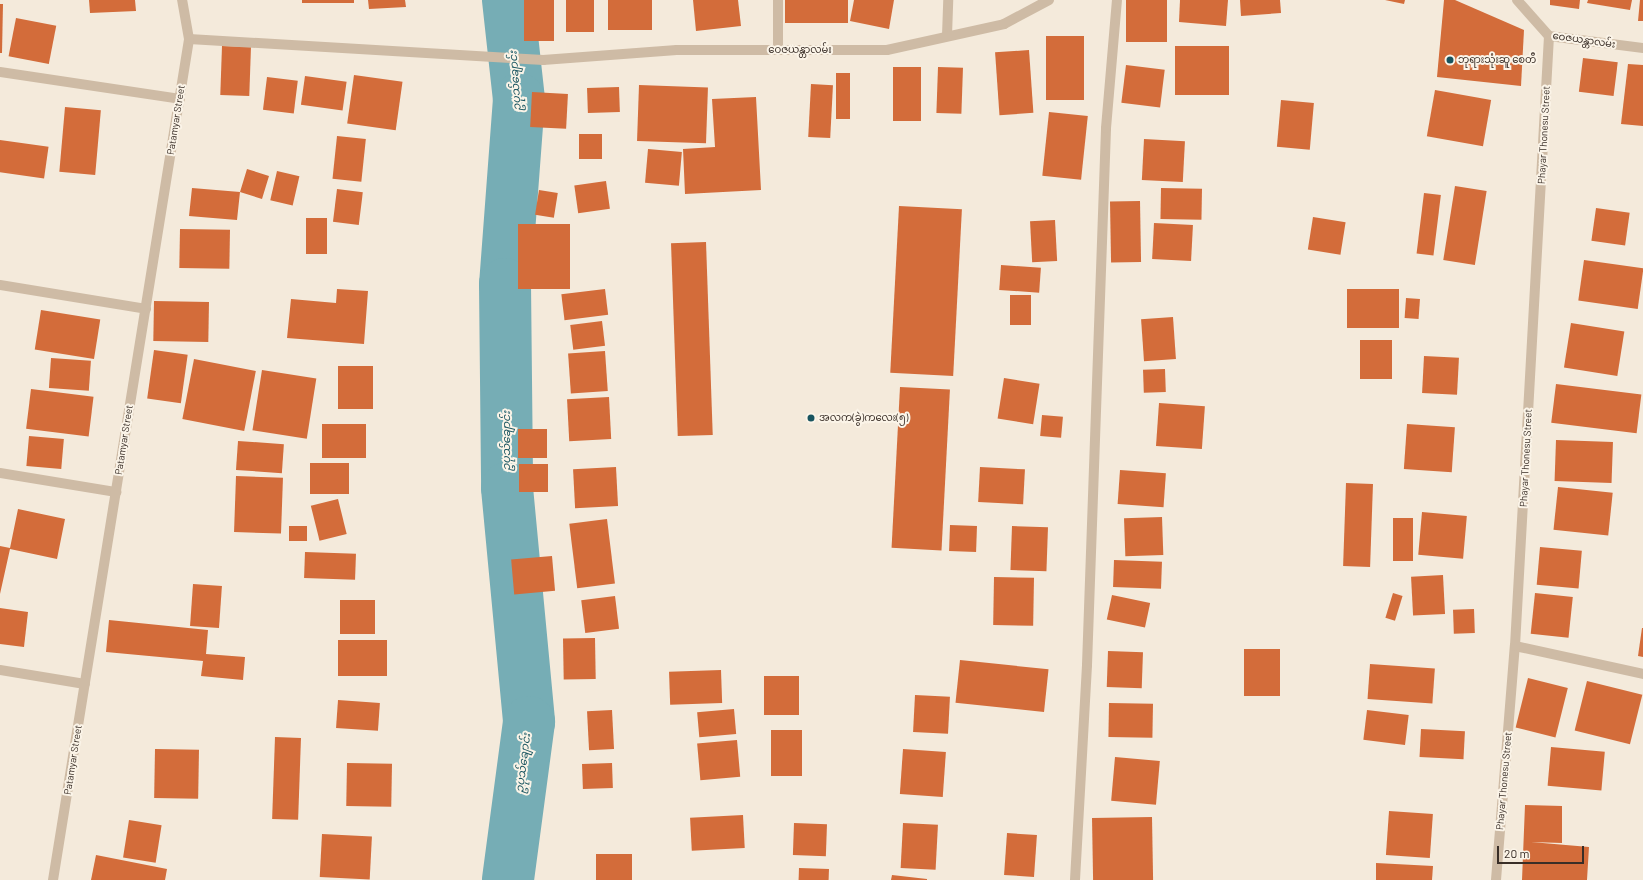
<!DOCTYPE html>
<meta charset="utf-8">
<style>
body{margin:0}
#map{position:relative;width:1643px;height:880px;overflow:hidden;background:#f4eadb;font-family:Barlow,"Noto Sans Myanmar",sans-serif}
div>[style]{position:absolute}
.river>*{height:52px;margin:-26px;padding:0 26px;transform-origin:26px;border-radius:26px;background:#76adb5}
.building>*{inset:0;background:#d36c3a;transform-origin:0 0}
.minor>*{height:10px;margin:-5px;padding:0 5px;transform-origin:5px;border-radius:5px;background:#cebba5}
.dots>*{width:11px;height:11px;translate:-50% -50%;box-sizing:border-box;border:2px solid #fbf4e8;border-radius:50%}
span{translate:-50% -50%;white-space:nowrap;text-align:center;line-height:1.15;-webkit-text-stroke:4px #fbf4e8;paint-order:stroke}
.street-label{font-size:10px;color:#392e27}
.poi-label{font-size:10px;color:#392e27}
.left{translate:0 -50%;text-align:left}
.water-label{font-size:11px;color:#18545f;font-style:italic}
.scale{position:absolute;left:1497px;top:846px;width:87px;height:18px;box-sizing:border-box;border:2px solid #392e27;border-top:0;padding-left:5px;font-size:12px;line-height:14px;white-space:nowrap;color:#392e27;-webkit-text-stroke:3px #fbf4e8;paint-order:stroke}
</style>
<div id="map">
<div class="river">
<i style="left:508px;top:0;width:100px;rotate:83.7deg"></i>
<i style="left:519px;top:99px;width:186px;rotate:94.3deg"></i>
<i style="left:505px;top:284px;width:204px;rotate:89.4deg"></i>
<i style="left:507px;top:488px;width:235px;rotate:84.6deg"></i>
<i style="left:529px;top:722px;width:159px;rotate:97.6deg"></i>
</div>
<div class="building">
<i style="clip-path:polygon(89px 0,135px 0,136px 11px,90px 13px)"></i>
<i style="left:302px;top:0;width:52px;height:3px"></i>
<i style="clip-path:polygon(368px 0,405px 0,406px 7px,369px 9px)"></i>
<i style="left:524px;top:0;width:30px;height:41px"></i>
<i style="left:566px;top:0;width:28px;height:32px"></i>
<i style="left:608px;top:0;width:44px;height:30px"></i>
<i style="clip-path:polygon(693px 0,738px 0,741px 26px,696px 31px)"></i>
<i style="left:785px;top:0;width:63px;height:23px"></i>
<i style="clip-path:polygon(854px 0,894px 0,889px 29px,850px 21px)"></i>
<i style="left:1126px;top:0;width:41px;height:42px"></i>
<i style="clip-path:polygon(1180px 0,1228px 0,1226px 26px,1179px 22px)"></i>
<i style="clip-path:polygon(1240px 0,1280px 0,1281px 13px,1241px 16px)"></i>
<i style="clip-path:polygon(1385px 0,1405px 0,1404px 4px)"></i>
<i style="clip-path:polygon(1444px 0,1455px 0,1524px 30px,1521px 86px,1437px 77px)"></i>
<i style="clip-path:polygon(1550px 0,1580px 0,1579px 9px,1550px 5px)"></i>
<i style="clip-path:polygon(1588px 0,1632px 0,1630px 10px,1587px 3px)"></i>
<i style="clip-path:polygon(1640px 0,1643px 0,1643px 21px,1638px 21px)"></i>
<i style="clip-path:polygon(0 4px,3px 4px,2px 53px,0 53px)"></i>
<i style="left:16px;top:18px;width:41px;height:39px;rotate:11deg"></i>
<i style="left:1046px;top:36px;width:38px;height:64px"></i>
<i style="left:222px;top:46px;width:29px;height:49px;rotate:2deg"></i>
<i style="left:1175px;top:46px;width:54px;height:49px"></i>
<i style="left:1029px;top:50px;width:63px;height:34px;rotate:86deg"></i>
<i style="left:1583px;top:58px;width:35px;height:34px;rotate:7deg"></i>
<i style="clip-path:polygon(1628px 64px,1643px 65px,1643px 126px,1621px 124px)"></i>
<i style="left:1126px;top:65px;width:39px;height:38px;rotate:7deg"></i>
<i style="left:893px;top:67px;width:28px;height:54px"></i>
<i style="left:938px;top:67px;width:25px;height:46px;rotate:2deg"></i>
<i style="left:836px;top:73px;width:14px;height:46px"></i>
<i style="left:354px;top:75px;width:49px;height:49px;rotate:8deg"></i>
<i style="left:305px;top:76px;width:42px;height:29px;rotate:8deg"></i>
<i style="left:267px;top:77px;width:31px;height:33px;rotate:7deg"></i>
<i style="left:811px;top:84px;width:22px;height:53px;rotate:3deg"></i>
<i style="left:639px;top:85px;width:69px;height:56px;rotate:2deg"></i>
<i style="left:619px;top:87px;width:25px;height:32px;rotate:88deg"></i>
<i style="left:1435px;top:90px;width:57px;height:47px;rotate:10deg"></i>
<i style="left:532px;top:92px;width:36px;height:35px;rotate:3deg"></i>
<i style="clip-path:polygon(756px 97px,761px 190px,685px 194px,683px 149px,715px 147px,712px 99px)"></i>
<i style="left:1281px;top:100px;width:33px;height:47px;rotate:5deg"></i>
<i style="left:65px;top:107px;width:36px;height:65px;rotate:5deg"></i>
<i style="left:1049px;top:112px;width:39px;height:64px;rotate:6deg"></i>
<i style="left:579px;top:134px;width:23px;height:25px"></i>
<i style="left:337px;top:136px;width:29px;height:43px;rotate:6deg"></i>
<i style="left:1144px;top:139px;width:41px;height:41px;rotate:3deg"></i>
<i style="left:0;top:140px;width:49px;height:32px;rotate:8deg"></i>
<i style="left:648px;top:149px;width:34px;height:34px;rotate:5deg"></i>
<i style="clip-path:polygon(247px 169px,269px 176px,262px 199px,240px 192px,237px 220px,189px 216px,192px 188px,240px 192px)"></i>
<i style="left:277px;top:171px;width:23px;height:30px;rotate:13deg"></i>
<i style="left:606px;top:181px;width:28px;height:32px;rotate:82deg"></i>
<i style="left:1455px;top:186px;width:32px;height:75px;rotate:9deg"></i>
<i style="left:1161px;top:188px;width:41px;height:31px;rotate:1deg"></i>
<i style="left:337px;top:189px;width:26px;height:33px;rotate:7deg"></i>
<i style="left:539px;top:190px;width:19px;height:25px;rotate:9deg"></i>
<i style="left:1424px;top:193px;width:17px;height:61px;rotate:7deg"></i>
<i style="left:1140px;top:201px;width:61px;height:30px;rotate:89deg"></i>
<i style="left:899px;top:206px;width:63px;height:167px;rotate:3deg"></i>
<i style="left:1596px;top:208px;width:34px;height:33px;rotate:8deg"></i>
<i style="left:1313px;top:217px;width:33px;height:33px;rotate:9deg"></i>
<i style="left:306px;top:218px;width:21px;height:36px"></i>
<i style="left:1055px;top:220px;width:41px;height:25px;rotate:87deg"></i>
<i style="left:1154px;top:223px;width:39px;height:36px;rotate:3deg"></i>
<i style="left:518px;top:224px;width:52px;height:65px"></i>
<i style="left:180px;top:229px;width:50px;height:39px;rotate:1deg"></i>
<i style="left:706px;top:242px;width:193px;height:35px;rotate:88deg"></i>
<i style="left:1584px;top:260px;width:60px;height:41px;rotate:8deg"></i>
<i style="left:1001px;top:265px;width:40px;height:25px;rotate:4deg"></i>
<i style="clip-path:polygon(337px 289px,368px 291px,364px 344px,287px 338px,291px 299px,336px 303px)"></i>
<i style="left:605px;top:289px;width:26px;height:44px;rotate:83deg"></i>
<i style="left:1347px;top:289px;width:52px;height:39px"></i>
<i style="left:1010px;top:295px;width:21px;height:30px"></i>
<i style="left:1406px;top:298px;width:14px;height:20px;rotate:4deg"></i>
<i style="left:154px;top:301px;width:55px;height:40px;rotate:1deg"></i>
<i style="left:41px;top:310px;width:60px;height:40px;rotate:9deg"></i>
<i style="left:1173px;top:317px;width:42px;height:32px;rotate:86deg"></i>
<i style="left:602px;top:321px;width:25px;height:32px;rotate:83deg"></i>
<i style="left:1571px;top:323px;width:54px;height:45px;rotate:9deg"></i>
<i style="left:1360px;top:340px;width:32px;height:39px"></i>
<i style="left:154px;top:350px;width:34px;height:49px;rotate:8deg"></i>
<i style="left:605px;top:351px;width:40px;height:37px;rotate:86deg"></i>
<i style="left:1424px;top:356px;width:35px;height:37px;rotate:3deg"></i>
<i style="left:51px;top:358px;width:40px;height:30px;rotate:4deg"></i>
<i style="left:194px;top:359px;width:63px;height:61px;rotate:11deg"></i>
<i style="left:338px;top:366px;width:35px;height:43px"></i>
<i style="left:1165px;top:369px;width:23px;height:22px;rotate:88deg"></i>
<i style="left:262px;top:370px;width:55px;height:61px;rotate:9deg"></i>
<i style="left:1004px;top:378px;width:36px;height:41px;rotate:9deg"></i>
<i style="left:1556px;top:384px;width:86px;height:39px;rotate:7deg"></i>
<i style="left:900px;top:387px;width:50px;height:161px;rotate:3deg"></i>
<i style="left:31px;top:389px;width:63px;height:40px;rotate:7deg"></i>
<i style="left:609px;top:397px;width:42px;height:42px;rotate:87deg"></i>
<i style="left:1159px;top:403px;width:46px;height:43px;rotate:4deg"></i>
<i style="left:1042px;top:415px;width:21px;height:21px;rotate:5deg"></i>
<i style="left:322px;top:424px;width:44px;height:34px"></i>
<i style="left:1407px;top:424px;width:48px;height:45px;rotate:4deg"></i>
<i style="left:518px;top:429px;width:29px;height:29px"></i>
<i style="left:29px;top:436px;width:35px;height:30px;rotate:5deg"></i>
<i style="left:1556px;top:440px;width:57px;height:41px;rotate:2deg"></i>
<i style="left:238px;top:441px;width:46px;height:29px;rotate:4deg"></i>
<i style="left:310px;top:463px;width:39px;height:31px"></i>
<i style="left:519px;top:464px;width:29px;height:28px"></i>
<i style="left:616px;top:467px;width:39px;height:43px;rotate:87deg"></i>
<i style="left:980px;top:467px;width:45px;height:35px;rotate:3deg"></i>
<i style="left:1120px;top:470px;width:46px;height:34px;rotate:4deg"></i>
<i style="left:236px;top:476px;width:47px;height:56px;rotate:2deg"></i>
<i style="left:1346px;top:483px;width:27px;height:83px;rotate:2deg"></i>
<i style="left:1558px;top:487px;width:55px;height:43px;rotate:6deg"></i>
<i style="left:338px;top:499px;width:36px;height:28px;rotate:76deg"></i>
<i style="clip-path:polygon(18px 509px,65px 519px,57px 559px,10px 549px,0 594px,0 546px,10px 548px)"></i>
<i style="left:1422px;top:512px;width:45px;height:43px;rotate:5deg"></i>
<i style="left:1162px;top:517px;width:38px;height:38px;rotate:88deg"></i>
<i style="left:1393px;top:518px;width:20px;height:43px"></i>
<i style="left:607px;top:519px;width:65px;height:38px;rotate:83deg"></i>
<i style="left:950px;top:525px;width:27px;height:26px;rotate:2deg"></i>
<i style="left:307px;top:526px;width:15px;height:18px;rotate:90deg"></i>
<i style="left:1012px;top:526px;width:36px;height:44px;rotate:2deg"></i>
<i style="left:1540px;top:547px;width:42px;height:38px;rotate:5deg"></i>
<i style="left:305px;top:552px;width:51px;height:26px;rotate:2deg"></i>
<i style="left:552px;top:556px;width:35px;height:41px;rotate:85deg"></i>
<i style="left:1114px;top:560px;width:48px;height:27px;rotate:2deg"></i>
<i style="left:1443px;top:575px;width:39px;height:32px;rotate:87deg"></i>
<i style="left:994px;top:577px;width:40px;height:48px;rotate:1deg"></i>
<i style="left:193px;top:584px;width:29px;height:42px;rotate:4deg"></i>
<i style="left:1393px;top:593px;width:10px;height:26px;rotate:17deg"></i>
<i style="left:1535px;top:593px;width:38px;height:41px;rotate:6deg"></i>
<i style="left:1112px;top:595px;width:39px;height:25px;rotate:12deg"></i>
<i style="left:615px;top:596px;width:33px;height:34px;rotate:83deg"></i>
<i style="left:340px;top:600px;width:35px;height:34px"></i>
<i style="clip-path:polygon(0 608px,28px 612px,24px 647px,0 644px)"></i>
<i style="left:1474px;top:609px;width:24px;height:21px;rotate:88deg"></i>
<i style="clip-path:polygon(109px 620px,208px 630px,206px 654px,245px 657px,243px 680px,201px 676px,203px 661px,106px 652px)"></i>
<i style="clip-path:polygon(1642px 628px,1643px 628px,1643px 657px,1638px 656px)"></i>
<i style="left:595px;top:638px;width:41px;height:32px;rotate:89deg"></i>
<i style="left:338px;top:640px;width:49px;height:36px"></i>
<i style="left:1280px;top:649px;width:47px;height:36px;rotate:90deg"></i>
<i style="left:1108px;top:651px;width:35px;height:36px;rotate:2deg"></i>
<i style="left:960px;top:660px;width:89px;height:43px;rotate:6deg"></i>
<i style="left:1370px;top:664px;width:65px;height:35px;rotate:4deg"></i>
<i style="left:721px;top:670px;width:33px;height:52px;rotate:88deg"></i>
<i style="left:764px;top:676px;width:35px;height:39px"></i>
<i style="left:1528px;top:678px;width:41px;height:51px;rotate:14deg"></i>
<i style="left:1587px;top:681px;width:57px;height:51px;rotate:14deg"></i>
<i style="left:915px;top:695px;width:35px;height:37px;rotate:3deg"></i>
<i style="left:338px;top:700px;width:42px;height:28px;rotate:4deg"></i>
<i style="left:1109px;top:703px;width:44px;height:34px;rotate:1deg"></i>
<i style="left:734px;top:709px;width:25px;height:37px;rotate:85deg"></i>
<i style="left:612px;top:710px;width:39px;height:25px;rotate:87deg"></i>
<i style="left:1367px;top:710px;width:42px;height:30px;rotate:7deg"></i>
<i style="left:1421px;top:729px;width:44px;height:28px;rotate:3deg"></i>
<i style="left:771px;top:730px;width:31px;height:46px"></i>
<i style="left:275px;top:737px;width:26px;height:82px;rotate:2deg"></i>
<i style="left:737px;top:740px;width:37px;height:40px;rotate:85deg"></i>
<i style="left:1551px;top:747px;width:54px;height:39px;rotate:5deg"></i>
<i style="left:155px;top:749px;width:44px;height:49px;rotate:1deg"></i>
<i style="left:903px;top:749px;width:43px;height:45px;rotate:4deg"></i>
<i style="left:1115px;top:757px;width:45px;height:44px;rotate:5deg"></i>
<i style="left:347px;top:763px;width:45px;height:43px;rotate:1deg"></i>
<i style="left:612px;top:763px;width:25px;height:30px;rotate:88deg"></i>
<i style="clip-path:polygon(1525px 805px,1562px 806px,1562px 843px,1531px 842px,1589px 847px,1587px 880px,1522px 880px)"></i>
<i style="left:1389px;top:811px;width:44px;height:44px;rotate:4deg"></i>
<i style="left:743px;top:815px;width:33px;height:53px;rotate:87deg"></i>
<i style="left:1152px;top:817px;width:63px;height:60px;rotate:89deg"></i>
<i style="left:129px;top:820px;width:33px;height:38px;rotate:9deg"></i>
<i style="left:794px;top:823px;width:33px;height:32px;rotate:2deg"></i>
<i style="left:903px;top:823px;width:35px;height:45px;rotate:3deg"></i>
<i style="left:1007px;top:833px;width:30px;height:42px;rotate:4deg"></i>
<i style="left:322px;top:834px;width:50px;height:43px;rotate:3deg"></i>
<i style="left:596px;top:854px;width:36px;height:26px"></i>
<i style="clip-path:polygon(96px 855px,167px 869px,165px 880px,91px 880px)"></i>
<i style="clip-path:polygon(1376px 863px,1433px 866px,1432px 880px,1376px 880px)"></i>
<i style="left:799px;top:868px;width:30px;height:12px;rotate:2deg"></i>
<i style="clip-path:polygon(892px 875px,927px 879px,927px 880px,891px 880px)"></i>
</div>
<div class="minor">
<i style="left:778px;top:0;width:50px;rotate:90deg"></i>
<i style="left:1517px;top:0;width:48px;rotate:48.4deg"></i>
<i style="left:1549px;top:36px;width:95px;rotate:7.3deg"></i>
<i style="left:947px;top:36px;width:36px;rotate:-88deg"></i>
<i style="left:189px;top:39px;width:355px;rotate:3.4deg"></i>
<i style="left:543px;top:60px;width:134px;rotate:-4.3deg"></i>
<i style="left:677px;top:50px;width:210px"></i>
<i style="left:887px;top:50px;width:120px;rotate:-12.5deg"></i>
<i style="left:1004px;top:24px;width:51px;rotate:-28.1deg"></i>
<i style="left:0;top:72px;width:182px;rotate:8.5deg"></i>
<i style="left:0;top:285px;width:148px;rotate:9.3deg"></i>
<i style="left:0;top:473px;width:118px;rotate:9.3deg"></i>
<i style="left:1515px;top:646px;width:131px;rotate:12.3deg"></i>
<i style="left:0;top:670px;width:86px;rotate:9.4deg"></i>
<i style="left:53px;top:880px;width:852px;rotate:-80.81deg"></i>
<i style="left:189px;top:39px;width:40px;rotate:-100deg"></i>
<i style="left:1075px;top:880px;width:215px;rotate:-86.8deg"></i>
<i style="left:1087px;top:665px;width:537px;rotate:-87.97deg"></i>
<i style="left:1106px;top:128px;width:128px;rotate:-85.1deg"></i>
<i style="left:1496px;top:880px;width:235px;rotate:-85.4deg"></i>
<i style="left:1515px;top:646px;width:611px;rotate:-86.81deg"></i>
</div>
<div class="dots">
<i style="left:1450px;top:60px;background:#18545f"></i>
<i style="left:811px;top:418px;background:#18545f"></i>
</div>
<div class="street-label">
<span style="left:1584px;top:40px;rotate:8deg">ဝေဇယန္တာလမ်း</span>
<span style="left:800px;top:50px">ဝေဇယန္တာလမ်း</span>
<span style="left:176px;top:120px;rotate:-81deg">Patamyar Street</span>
<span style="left:1544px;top:135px;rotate:-87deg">Phayar Thonesu Street</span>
<span style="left:124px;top:440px;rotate:-81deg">Patamyar Street</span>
<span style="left:1526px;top:458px;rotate:-87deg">Phayar Thonesu Street</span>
<span style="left:73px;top:760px;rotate:-81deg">Patamyar Street</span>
<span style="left:1504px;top:781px;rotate:-85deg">Phayar Thonesu Street</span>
</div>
<div class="poi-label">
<span class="left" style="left:1458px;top:60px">ဘုရားသုံးဆူ စေတီ</span>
<span class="left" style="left:819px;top:418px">အလက(ခွဲ)ကလေး(၅)</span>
</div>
<div class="water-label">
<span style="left:515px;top:81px;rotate:-94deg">ဥပုသ်ချောင်း</span>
<span style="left:506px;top:441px;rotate:-90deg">ဥပုသ်ချောင်း</span>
<span style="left:523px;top:763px;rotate:-83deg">ဥပုသ်ချောင်း</span>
</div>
<div class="scale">20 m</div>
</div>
